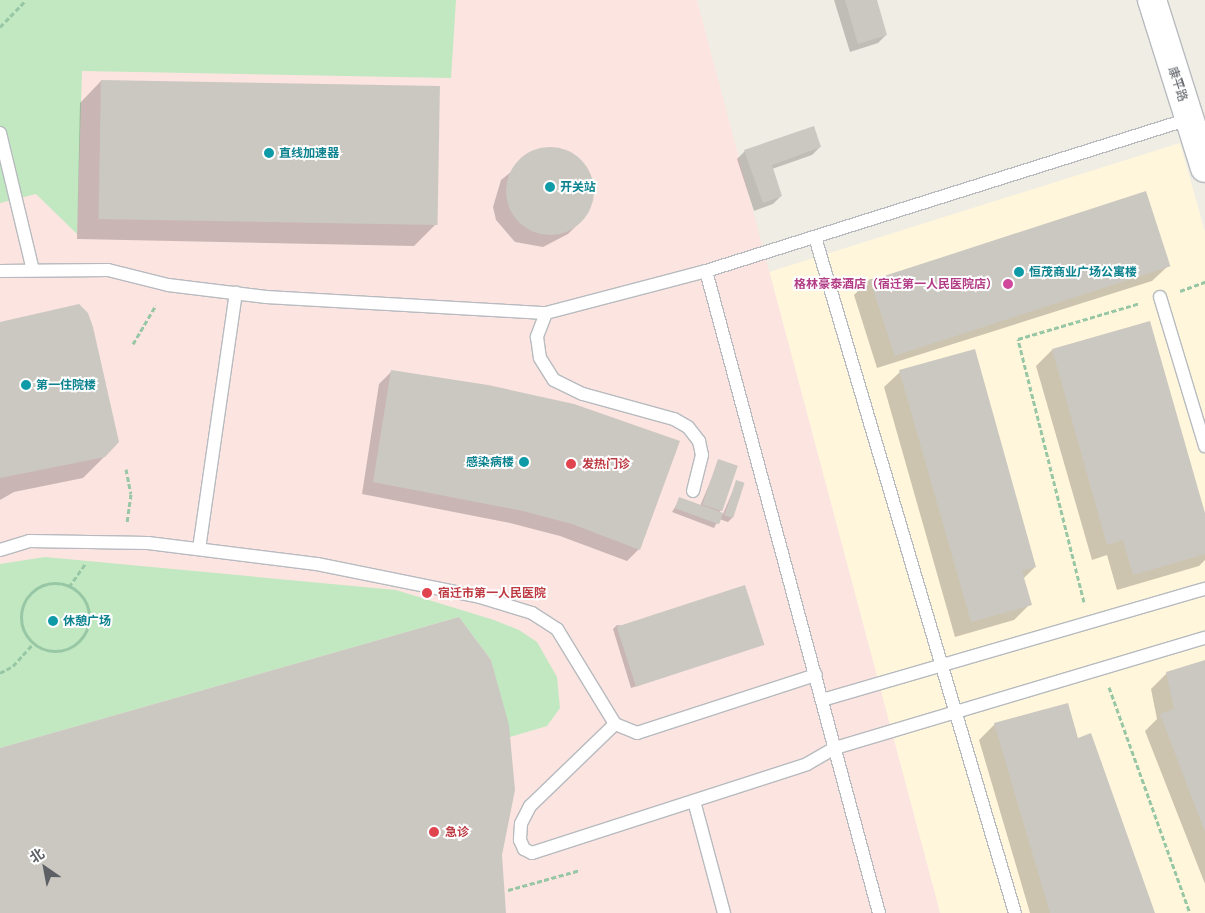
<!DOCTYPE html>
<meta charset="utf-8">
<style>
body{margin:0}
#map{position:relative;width:1205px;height:913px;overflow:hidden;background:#f0ede5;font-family:"Open Sans","Noto Sans SC",sans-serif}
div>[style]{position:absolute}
.commercial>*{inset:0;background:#fff6db}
.medical>*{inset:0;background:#fce4e1}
.green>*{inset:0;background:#c1e8c1}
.shadow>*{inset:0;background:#0003}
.building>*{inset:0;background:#cbc8c2;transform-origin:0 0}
.round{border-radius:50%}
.path>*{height:3px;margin-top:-1.5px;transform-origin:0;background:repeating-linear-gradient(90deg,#98c7a5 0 5px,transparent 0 7.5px)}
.path>.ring{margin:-1.5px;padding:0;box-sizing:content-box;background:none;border:3px solid #98c7a5;border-radius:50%}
.roads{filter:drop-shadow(1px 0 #b7bbbf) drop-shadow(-1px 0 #b7bbbf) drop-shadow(0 1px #b7bbbf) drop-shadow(0 -1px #b7bbbf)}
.service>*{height:12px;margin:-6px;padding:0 6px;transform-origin:6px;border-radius:6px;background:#fff}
.tertiary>*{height:28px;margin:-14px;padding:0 14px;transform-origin:14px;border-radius:14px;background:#fff}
.dots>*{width:14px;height:14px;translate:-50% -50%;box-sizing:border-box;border:2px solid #fff;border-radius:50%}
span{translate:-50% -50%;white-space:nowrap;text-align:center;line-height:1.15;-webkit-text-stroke:4px #fff;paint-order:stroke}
.street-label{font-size:12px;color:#5d6166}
.culture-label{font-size:12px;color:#0d838f;font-weight:700}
.left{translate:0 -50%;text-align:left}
.right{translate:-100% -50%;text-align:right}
.hotel-label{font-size:12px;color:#b23c85;font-weight:700}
.health-label{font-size:12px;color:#be3a42;font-weight:700}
.north{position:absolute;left:20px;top:843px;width:50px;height:50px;-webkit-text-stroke:4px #fff;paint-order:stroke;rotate:327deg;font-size:14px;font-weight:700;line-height:20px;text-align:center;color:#5d6166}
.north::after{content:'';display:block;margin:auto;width:18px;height:22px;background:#5d6166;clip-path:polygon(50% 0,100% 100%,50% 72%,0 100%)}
</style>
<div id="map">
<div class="commercial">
<i style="clip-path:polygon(1180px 143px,1205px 232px,1205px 913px,940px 913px,769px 272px)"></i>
</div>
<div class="medical">
<i style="clip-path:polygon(0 0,697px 0,940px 913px,0 913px)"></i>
</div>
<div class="green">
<i style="clip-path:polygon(0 0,456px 0,451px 78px,82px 71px,77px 234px,36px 194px,0 203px)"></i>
<i style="clip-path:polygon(45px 557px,396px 590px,494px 620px,519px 630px,537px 642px,557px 677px,560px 708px,547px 726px,510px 737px,491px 660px,459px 617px,0 748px,0 564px)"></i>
</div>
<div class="shadow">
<i style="clip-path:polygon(834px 0,876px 0,886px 35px,878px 43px,850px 52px)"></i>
<i style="clip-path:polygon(101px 81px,435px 225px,414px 246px,77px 239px,80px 103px)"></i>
<i style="clip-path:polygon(820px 147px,812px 155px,772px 169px,781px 196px,773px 204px,754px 211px,737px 159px,745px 151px)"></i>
<i style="clip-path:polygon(537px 151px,564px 151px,577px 158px,592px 181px,589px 209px,581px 221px,568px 234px,543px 247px,515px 242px,496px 220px,493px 207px,501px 180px)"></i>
<i style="clip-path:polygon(1168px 266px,1152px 281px,877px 368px,854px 295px,870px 279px)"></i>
<i style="clip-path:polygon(1149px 322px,1205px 518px,1205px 560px,1199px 566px,1117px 590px,1107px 555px,1092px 560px,1036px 366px,1052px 350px)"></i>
<i style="clip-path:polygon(0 323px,104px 457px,83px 478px,14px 492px,0 500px)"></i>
<i style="clip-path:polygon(392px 371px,639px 549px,627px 561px,560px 536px,510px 523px,362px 494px,379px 384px)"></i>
<i style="clip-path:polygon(900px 372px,1035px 567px,1023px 579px,1030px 604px,1014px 620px,955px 637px,884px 387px)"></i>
<i style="clip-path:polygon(719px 461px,721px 510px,719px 513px,723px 514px,737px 481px,732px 518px,728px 522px,719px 519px,714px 528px,672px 512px,680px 499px,700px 506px)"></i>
<i style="clip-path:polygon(617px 625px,762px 644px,631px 688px,613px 629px)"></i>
<i style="clip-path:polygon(1205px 662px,1205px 884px,1145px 731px,1157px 719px,1151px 689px,1167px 673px)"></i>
<i style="clip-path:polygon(995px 724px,1077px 739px,1090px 735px,1153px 913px,1030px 913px,979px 740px)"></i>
</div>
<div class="building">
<i style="clip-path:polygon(845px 0,877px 0,887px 35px,858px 44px)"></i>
<i style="left:101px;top:80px;width:339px;height:139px;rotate:1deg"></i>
<i style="clip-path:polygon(814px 126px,821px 147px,772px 165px,782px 196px,763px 203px,744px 150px)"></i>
<i class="round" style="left:506px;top:147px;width:88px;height:88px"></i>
<i style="left:1146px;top:191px;width:79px;height:290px;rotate:72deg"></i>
<i style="clip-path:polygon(79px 304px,88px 313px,93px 327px,119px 442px,105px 457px,0 478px,0 322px)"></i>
<i style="clip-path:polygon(1150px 321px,1205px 513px,1205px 554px,1133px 575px,1123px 540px,1107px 545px,1052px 349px)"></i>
<i style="clip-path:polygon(975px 349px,1036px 567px,1022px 571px,1032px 605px,971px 622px,899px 370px)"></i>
<i style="clip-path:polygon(391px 370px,488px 385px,574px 404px,680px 441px,640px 550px,572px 524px,523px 511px,373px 482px)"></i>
<i style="left:718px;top:459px;width:21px;height:48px;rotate:19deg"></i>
<i style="left:736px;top:480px;width:9px;height:37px;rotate:18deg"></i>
<i style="left:679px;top:497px;width:47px;height:12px;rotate:20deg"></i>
<i style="left:745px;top:585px;width:63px;height:135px;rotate:72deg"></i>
<i style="clip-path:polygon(459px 617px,491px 660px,509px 725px,515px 790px,502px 855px,506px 913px,0 913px,0 748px)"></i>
<i style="clip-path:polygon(1205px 660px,1205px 832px,1160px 714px,1174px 709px,1166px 672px)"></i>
<i style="clip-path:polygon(1068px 703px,1078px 738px,1091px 733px,1155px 913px,1050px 913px,994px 723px)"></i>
</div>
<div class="path">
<i style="left:0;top:27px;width:37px;rotate:-46deg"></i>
<i style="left:1180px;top:291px;width:27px;rotate:-20deg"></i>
<i style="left:133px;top:344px;width:45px;rotate:-59.5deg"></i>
<i style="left:126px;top:469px;width:25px;rotate:79deg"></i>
<i style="left:131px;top:494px;width:28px;rotate:98deg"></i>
<i class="ring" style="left:21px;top:583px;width:65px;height:65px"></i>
<i style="left:69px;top:587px;width:29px;rotate:-55deg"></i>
<i style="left:1084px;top:602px;width:271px;rotate:-104.1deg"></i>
<i style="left:1018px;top:339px;width:127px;rotate:-16.4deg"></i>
<i style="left:0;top:673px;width:15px;rotate:-28deg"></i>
<i style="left:13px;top:666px;width:30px;rotate:-48deg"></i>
<i style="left:1109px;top:687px;width:240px;rotate:70.3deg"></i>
<i style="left:508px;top:890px;width:75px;rotate:-15.5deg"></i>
</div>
<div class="roads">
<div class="service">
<i style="left:0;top:133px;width:141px;rotate:76.5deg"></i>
<i style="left:815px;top:237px;width:705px;rotate:73.52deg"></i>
<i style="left:0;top:271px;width:108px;rotate:-0.5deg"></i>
<i style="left:108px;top:270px;width:62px;rotate:14deg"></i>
<i style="left:168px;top:285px;width:99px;rotate:7deg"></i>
<i style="left:266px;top:297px;width:280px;rotate:3.3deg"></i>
<i style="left:546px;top:313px;width:165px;rotate:-14.7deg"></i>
<i style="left:706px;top:271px;width:665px;rotate:74.92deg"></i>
<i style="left:706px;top:271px;width:506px;rotate:-17.47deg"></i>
<i style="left:1160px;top:297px;width:156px;rotate:73.2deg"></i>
<i style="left:546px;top:313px;width:26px;rotate:111deg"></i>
<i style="left:537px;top:337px;width:21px;rotate:82deg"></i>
<i style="left:540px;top:358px;width:26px;rotate:58deg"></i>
<i style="left:554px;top:380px;width:32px;rotate:26deg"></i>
<i style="left:583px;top:394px;width:94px;rotate:15.4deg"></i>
<i style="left:674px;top:419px;width:16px;rotate:30deg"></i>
<i style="left:688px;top:427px;width:18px;rotate:52deg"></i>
<i style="left:699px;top:441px;width:14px;rotate:78deg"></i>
<i style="left:702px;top:455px;width:37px;rotate:104deg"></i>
<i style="left:199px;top:549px;width:259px;rotate:-81.8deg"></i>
<i style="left:0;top:550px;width:30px;rotate:-17deg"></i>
<i style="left:29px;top:541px;width:119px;rotate:1deg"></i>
<i style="left:148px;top:543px;width:170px;rotate:7.1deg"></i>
<i style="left:317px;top:564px;width:166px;rotate:11.4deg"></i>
<i style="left:480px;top:597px;width:54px;rotate:17.1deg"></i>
<i style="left:532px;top:613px;width:30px;rotate:33deg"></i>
<i style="left:557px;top:629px;width:111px;rotate:58.6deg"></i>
<i style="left:615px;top:724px;width:24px;rotate:22deg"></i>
<i style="left:637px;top:733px;width:188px;rotate:-18deg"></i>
<i style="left:822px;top:700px;width:399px;rotate:-16.2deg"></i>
<i style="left:615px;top:724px;width:118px;rotate:136deg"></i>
<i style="left:530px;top:806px;width:20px;rotate:117deg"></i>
<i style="left:521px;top:824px;width:16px;rotate:94deg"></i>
<i style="left:520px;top:840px;width:10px;rotate:66deg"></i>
<i style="left:524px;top:849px;width:9px;rotate:27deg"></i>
<i style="left:532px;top:853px;width:289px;rotate:-17.9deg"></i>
<i style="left:807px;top:764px;width:32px;rotate:-30deg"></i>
<i style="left:835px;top:748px;width:386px;rotate:-16.6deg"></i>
<i style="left:694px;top:801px;width:116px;rotate:75deg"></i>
</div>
<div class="tertiary">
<i style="left:1152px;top:0;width:176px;rotate:72.5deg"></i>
</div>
</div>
<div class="dots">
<i style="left:269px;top:153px;background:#0f9aa8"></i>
<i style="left:550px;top:187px;background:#0f9aa8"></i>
<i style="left:1019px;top:272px;background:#0f9aa8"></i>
<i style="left:1008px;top:284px;background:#d1479c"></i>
<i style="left:26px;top:385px;background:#0f9aa8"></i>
<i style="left:524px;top:462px;background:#0f9aa8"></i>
<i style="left:571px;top:464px;background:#e0444e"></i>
<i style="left:427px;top:593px;background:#e0444e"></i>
<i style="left:53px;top:621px;background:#0f9aa8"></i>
<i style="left:434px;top:832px;background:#e0444e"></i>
</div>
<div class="street-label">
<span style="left:1178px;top:84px;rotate:72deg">康平路</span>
</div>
<div class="culture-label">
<span class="left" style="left:279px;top:153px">直线加速器</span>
<span class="left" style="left:560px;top:187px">开关站</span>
<span class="left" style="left:1029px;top:272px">恒茂商业广场公寓楼</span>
<span class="left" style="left:36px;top:385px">第一住院楼</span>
<span class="right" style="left:514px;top:462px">感染病楼</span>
<span class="left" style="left:63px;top:621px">休憩广场</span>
</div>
<div class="hotel-label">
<span class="right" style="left:998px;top:284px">格林豪泰酒店（宿迁第一人民医院店）</span>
</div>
<div class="health-label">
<span class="left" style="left:582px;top:464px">发热门诊</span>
<span class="left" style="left:438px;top:593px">宿迁市第一人民医院</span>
<span class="left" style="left:445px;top:832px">急诊</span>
</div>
<div class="north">北</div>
</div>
